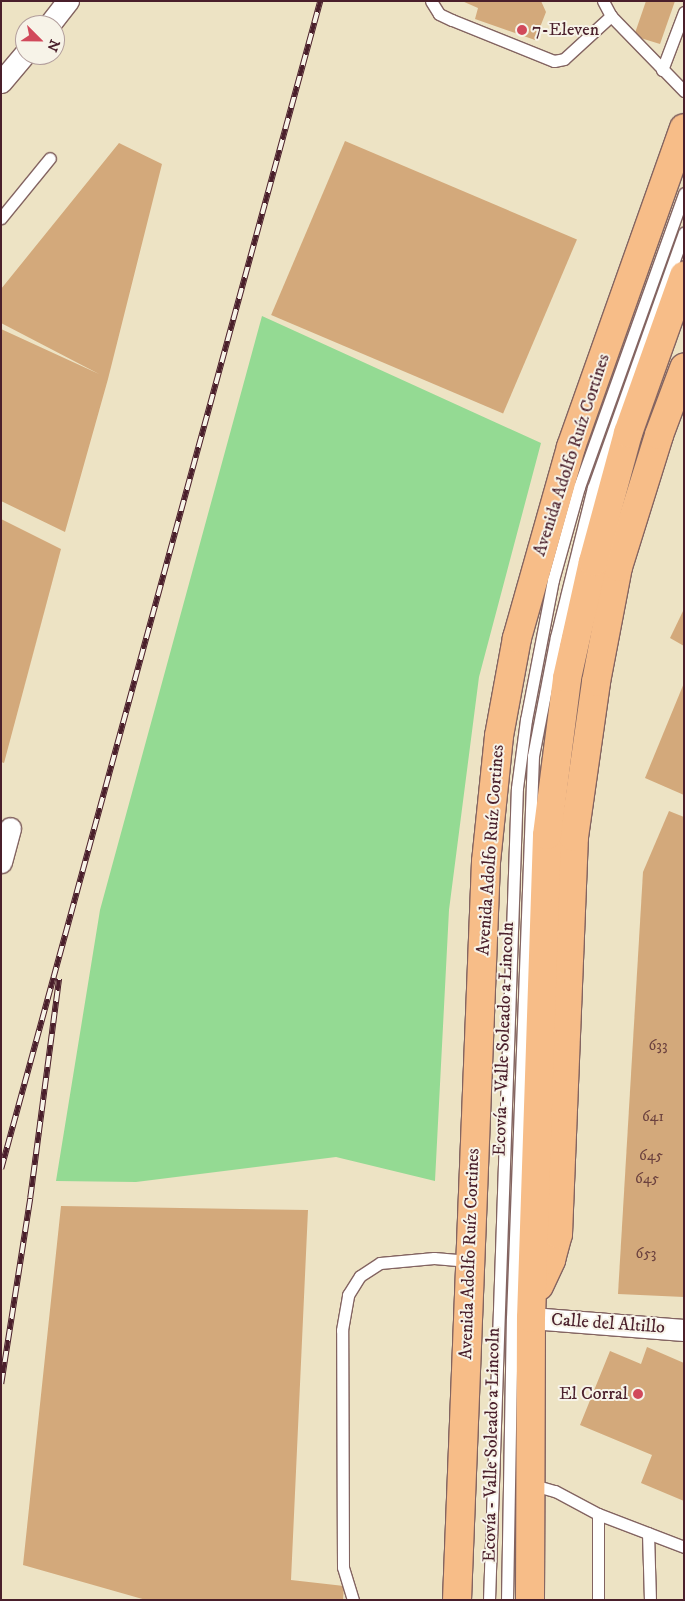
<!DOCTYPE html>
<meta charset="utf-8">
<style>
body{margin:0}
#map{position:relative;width:685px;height:1601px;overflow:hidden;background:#ede3c4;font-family:"IM FELL DW Pica",serif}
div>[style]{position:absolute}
.green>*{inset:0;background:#94da93}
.building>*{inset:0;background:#d3a97b;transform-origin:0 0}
.roads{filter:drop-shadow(1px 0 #836461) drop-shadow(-1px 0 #836461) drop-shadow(0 1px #836461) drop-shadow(0 -1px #836461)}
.lane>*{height:11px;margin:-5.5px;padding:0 5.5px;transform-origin:5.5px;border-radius:5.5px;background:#fff}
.street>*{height:21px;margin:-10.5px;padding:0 10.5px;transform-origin:10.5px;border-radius:10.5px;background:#fff}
.primary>*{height:28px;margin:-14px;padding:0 14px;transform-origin:14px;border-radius:14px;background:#f7bd88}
.rail>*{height:5.5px;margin-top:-2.75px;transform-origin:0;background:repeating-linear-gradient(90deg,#f7f3e8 0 11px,#4a1f2b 0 22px);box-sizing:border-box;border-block:1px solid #4a1f2b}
.dots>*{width:14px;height:14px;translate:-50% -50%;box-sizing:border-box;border:2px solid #f7f3e8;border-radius:50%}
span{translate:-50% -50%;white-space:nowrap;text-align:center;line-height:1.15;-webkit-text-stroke:4px #f7f3e8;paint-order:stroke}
.number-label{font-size:15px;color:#6c423f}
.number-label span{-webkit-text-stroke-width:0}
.poi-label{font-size:18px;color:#4a1f2b}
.left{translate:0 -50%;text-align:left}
.right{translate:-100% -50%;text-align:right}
.street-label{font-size:18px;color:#4a1f2b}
.frame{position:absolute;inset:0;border:2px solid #4a1f2b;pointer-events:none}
.north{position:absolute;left:15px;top:15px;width:50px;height:50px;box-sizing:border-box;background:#f7f3e8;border:1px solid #b29e9c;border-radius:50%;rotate:113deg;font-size:14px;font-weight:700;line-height:20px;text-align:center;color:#4a1f2b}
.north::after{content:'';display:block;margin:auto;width:18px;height:22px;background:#d1495b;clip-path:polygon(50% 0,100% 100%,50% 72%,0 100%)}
</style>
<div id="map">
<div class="green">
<i style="clip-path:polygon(262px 316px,541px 443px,479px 677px,449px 910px,435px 1181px,336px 1157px,136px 1182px,56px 1181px,100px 910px)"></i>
</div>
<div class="building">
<i style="clip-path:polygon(462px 1px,541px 1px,546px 12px,535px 40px,475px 19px,478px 8px)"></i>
<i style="clip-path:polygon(646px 1px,675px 1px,660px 44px,634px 36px)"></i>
<i style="left:345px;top:141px;width:252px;height:189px;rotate:23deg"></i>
<i style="clip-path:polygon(119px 143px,162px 164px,108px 379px,65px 532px,1px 501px,1px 329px,99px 374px,1px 323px,1px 289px)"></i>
<i style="clip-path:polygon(1px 519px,61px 549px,4px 763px,1px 762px)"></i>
<i style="clip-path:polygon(684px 609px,684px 646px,670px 638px)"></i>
<i style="clip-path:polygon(684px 683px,684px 795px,645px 778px)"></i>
<i style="clip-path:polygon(669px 811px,684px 817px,684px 1297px,618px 1294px,643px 872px)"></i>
<i style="clip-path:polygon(61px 1206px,308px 1210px,291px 1580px,344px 1586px,343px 1600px,146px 1600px,23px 1565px)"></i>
<i style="clip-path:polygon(647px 1347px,684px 1363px,684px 1501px,641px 1483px,652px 1455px,580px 1425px,610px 1351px,641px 1364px)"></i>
</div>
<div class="roads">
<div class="lane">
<i style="left:431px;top:1px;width:15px;rotate:58deg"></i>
<i style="left:439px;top:14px;width:14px;rotate:25deg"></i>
<i style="left:452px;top:20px;width:110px;rotate:21.9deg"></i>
<i style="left:554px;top:61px;width:10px;rotate:-11deg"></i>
<i style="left:564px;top:59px;width:64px;rotate:-42.5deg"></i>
<i style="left:611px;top:16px;width:17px;rotate:-118deg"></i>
<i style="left:611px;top:16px;width:105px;rotate:45.8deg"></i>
<i style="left:662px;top:70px;width:62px;rotate:-69.2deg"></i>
<i style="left:1px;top:218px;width:77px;rotate:-50.8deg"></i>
<i style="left:530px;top:1484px;width:26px;rotate:16deg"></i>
<i style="left:555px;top:1491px;width:49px;rotate:28.1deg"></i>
<i style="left:598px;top:1514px;width:92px;rotate:21deg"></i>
<i style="left:598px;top:1514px;width:86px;rotate:90deg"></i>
<i style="left:648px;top:1533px;width:67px;rotate:88.3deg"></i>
<i style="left:353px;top:1600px;width:34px;rotate:-107deg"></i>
<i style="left:343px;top:1567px;width:237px;rotate:-90.2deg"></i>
<i style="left:342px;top:1330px;width:36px;rotate:-80deg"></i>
<i style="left:348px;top:1295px;width:22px;rotate:-58deg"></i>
<i style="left:360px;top:1276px;width:24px;rotate:-33deg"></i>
<i style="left:380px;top:1263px;width:54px;rotate:-5.3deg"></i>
<i style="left:434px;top:1258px;width:35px;rotate:5deg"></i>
<i style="left:489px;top:1600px;width:812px;rotate:-88.03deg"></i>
<i style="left:517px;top:788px;width:69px;rotate:-82.5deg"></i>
<i style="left:526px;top:720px;width:143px;rotate:-79.1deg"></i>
<i style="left:553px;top:580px;width:97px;rotate:-74.4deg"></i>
<i style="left:579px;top:487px;width:312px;rotate:-70.3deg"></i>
<i style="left:507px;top:1600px;width:282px;rotate:-89deg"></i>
<i style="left:512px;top:1318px;width:562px;rotate:-87.86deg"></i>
<i style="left:533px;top:756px;width:121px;rotate:-79.1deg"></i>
<i style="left:556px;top:637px;width:154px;rotate:-76.1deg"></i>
<i style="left:593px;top:488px;width:271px;rotate:-70.4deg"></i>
</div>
<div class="street">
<i style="left:49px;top:25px;width:31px;rotate:-52deg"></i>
<i style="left:1px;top:82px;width:38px;rotate:-50deg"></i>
<i style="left:1px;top:862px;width:35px;rotate:-75deg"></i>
<i style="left:531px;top:1318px;width:153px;rotate:4.5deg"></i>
</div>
<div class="primary">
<i style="left:539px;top:1286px;width:29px;rotate:-65deg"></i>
<i style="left:551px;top:1260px;width:27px;rotate:-75deg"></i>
<i style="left:558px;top:1234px;width:397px;rotate:-87.7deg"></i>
<i style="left:574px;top:837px;width:157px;rotate:-81.9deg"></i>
<i style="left:596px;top:682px;width:117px;rotate:-79.2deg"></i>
<i style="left:618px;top:567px;width:138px;rotate:-72.7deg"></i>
<i style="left:659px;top:435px;width:72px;rotate:-69.5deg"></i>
<i style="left:457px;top:1600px;width:739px;rotate:-87.75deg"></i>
<i style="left:486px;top:862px;width:127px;rotate:-84.1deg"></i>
<i style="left:499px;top:736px;width:100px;rotate:-79.6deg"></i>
<i style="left:517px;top:638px;width:198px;rotate:-74.2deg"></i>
<i style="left:571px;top:447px;width:338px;rotate:-70.5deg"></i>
<i style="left:530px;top:1600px;width:282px;rotate:-89.8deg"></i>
<i style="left:531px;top:1318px;width:483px;rotate:-88.1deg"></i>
<i style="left:547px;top:835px;width:158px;rotate:-82.7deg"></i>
<i style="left:567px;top:678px;width:119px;rotate:-77.4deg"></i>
<i style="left:593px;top:562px;width:134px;rotate:-74.8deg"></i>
<i style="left:628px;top:433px;width:167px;rotate:-70.4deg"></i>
</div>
</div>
<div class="rail">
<i style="left:1px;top:1169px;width:1211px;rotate:-74.72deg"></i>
<i style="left:1px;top:1384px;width:188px;rotate:-81.1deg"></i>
<i style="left:30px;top:1198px;width:221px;rotate:-82.5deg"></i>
</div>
<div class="dots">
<i style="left:522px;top:30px;background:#d1495b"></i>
<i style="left:638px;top:1394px;background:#d1495b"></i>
</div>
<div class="number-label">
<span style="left:658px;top:1046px">633</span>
<span style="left:653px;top:1117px">641</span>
<span style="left:651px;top:1156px">645</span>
<span style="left:647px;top:1179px">645</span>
<span style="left:646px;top:1254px">653</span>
</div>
<div class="poi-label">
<span class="left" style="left:532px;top:30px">7-Eleven</span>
<span class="right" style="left:628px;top:1394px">El Corral</span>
</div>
<div class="street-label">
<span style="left:572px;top:455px;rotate:-72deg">Avenida Adolfo Ruíz Cortines</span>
<span style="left:491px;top:850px;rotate:-86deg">Avenida Adolfo Ruíz Cortines</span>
<span style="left:504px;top:1039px;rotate:-88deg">Ecovía - Valle Soleado a Lincoln</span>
<span style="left:470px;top:1254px;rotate:-88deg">Avenida Adolfo Ruíz Cortines</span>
<span style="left:608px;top:1324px;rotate:4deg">Calle del Altillo</span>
<span style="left:492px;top:1445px;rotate:-89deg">Ecovía - Valle Soleado a Lincoln</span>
</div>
<div class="frame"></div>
<div class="north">N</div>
</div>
